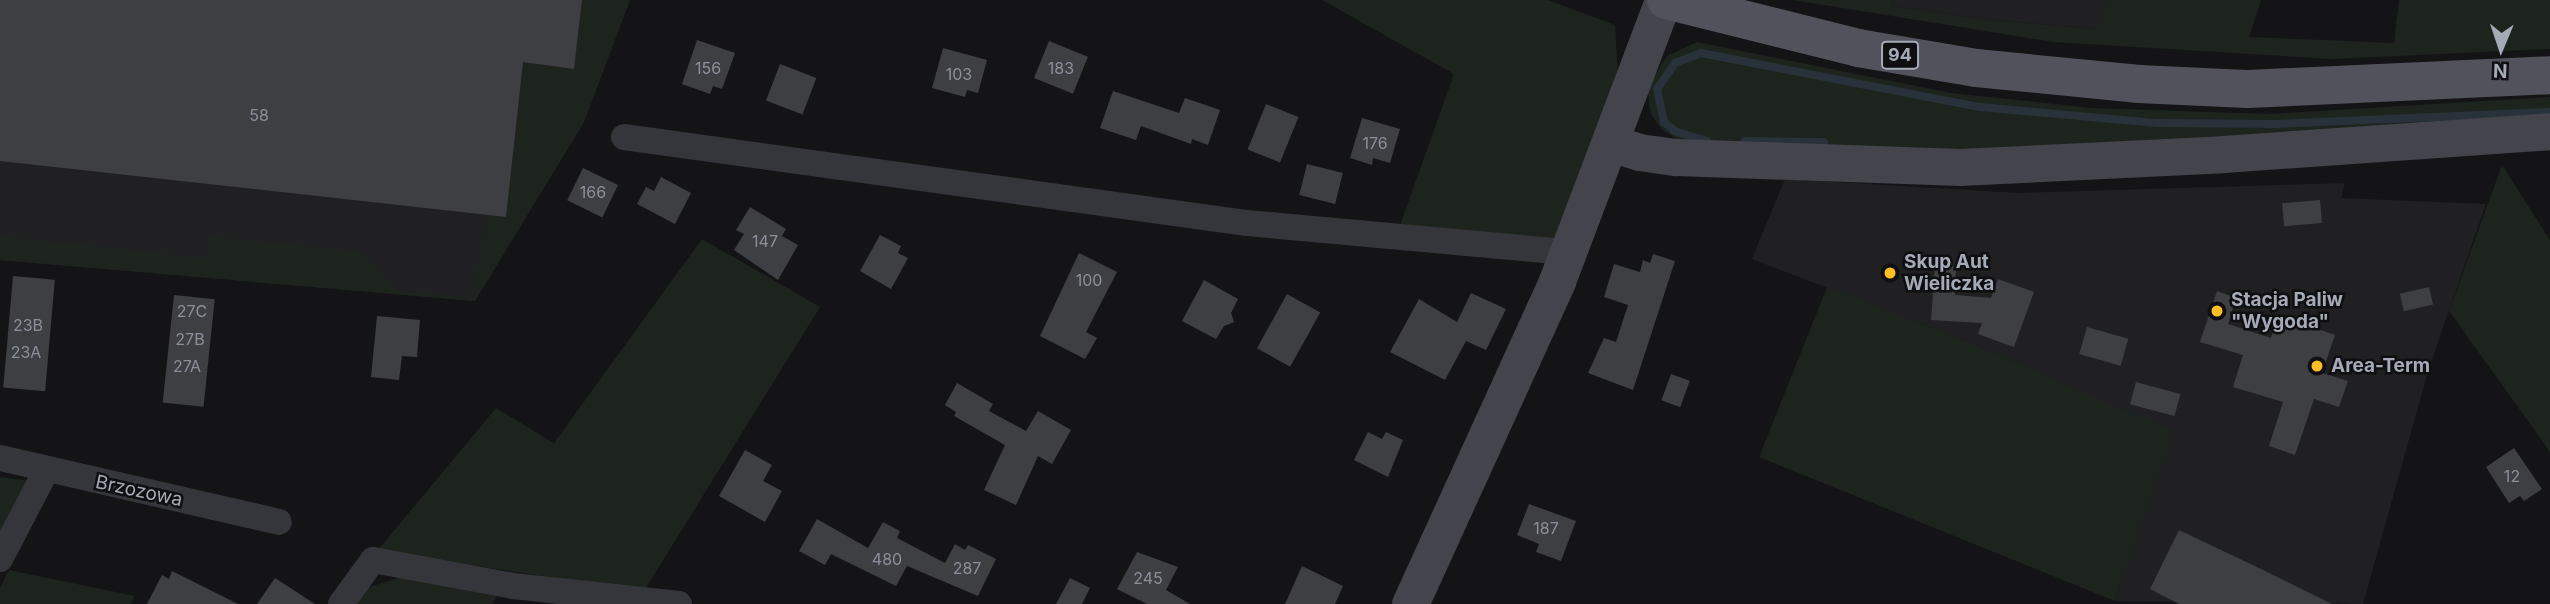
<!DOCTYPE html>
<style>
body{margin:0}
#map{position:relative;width:2550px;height:604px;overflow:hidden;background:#141416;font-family:Inter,sans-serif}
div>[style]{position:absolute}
.built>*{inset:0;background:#202023}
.green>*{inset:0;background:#1c241d}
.stream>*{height:8px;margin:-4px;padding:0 4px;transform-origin:4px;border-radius:4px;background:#29323b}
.building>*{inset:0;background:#3e3f43;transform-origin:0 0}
.street>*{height:26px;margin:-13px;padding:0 13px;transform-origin:13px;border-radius:13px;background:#35363b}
.secondary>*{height:37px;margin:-18.5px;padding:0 18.5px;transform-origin:18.5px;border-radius:18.5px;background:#43444c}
.primary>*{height:38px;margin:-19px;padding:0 19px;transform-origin:19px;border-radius:19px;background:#51525b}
.dots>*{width:19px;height:19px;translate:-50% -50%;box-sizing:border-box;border:4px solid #0f0f11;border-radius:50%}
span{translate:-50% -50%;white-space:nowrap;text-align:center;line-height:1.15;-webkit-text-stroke:5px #0f0f11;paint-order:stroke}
.number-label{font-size:16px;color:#8b8f9a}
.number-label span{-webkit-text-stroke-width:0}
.shield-label span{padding:2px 5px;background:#0f0f11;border:2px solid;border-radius:5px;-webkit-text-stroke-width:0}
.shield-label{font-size:18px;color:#a5aab7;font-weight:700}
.poi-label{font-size:19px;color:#a5aab7;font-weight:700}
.left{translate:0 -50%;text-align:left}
.street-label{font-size:19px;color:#a5aab7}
.north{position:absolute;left:2466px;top:14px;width:70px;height:70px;-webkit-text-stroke:5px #0f0f11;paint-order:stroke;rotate:182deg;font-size:19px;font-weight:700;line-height:28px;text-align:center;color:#a5aab7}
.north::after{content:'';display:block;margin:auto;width:24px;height:32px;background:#a5aab7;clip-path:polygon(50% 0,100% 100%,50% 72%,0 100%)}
</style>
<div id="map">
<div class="built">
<i style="clip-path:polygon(0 0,630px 0,584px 122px,475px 301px,0 260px)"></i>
<i style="clip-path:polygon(1893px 0,2108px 0,2097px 29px,1989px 20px,1892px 6px)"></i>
<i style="clip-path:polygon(1785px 179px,2019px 193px,2345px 183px,2341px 198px,2486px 204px,2429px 368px,2363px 604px,2115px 601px,2173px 432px,1965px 340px,1752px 259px)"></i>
</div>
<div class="green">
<i style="clip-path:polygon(582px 0,630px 0,584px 122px,475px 301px,0 260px,0 236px,206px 258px,208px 236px,363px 252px,396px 291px,474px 298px,484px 215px,506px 216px,524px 62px,574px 69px)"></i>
<i style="clip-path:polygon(1322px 0,1548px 0,1615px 25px,1618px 74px,1556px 243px,1398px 231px,1454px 74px)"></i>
<i style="clip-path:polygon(1793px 0,1893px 0,1892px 6px,1989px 20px,2096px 29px,2108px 0,2261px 0,2249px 37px,2394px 43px,2399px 0,2550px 0,2550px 49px,2331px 59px,2053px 42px)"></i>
<i style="clip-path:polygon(1697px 42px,1951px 93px,2092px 108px,2270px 114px,2550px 97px,2550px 115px,1998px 154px,1683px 143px,1661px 129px,1651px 114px,1648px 95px,1651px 81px,1667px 56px)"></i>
<i style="clip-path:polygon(2502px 165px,2550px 240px,2550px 452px,2449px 311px)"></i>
<i style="clip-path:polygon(702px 239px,820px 307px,644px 591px,377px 551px,496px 408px,554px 443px)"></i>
<i style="clip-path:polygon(1827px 287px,1965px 340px,2174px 432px,2115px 601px,1759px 457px)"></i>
<i style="clip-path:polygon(0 477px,32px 481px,0 543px)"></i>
<i style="clip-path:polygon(9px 570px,135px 596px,130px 604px,0 604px,0 588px)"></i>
<i style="clip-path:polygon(402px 577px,497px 596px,492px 604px,353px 604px,369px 587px)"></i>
</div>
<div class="stream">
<i style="left:1707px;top:141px;width:34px;rotate:-163deg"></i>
<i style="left:1675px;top:131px;width:14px;rotate:-141deg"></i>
<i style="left:1664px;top:122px;width:34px;rotate:-102deg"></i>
<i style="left:1657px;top:89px;width:32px;rotate:-55deg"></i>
<i style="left:1675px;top:63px;width:28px;rotate:-21deg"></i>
<i style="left:1701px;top:53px;width:284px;rotate:11deg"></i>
<i style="left:1980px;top:107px;width:178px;rotate:5.2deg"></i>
<i style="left:2157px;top:123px;width:118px;rotate:0.5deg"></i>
<i style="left:2275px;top:124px;width:275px;rotate:-2.5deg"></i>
<i style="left:1745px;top:141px;width:79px;rotate:0.7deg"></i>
</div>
<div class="building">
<i style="clip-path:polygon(0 0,582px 0,574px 69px,523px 62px,506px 217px,0 161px)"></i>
<i style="clip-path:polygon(697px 40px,735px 53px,722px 89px,713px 86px,710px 94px,682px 84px)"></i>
<i style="left:1049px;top:41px;width:42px;height:40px;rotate:22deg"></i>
<i style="clip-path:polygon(943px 48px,987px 60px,978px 93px,967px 90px,965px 97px,932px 88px)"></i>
<i style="left:780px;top:64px;width:39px;height:39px;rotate:21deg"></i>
<i style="clip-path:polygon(1113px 91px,1179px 113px,1185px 98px,1220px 110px,1208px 145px,1192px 139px,1191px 144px,1141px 126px,1136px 140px,1100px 128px)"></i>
<i style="left:1266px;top:104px;width:35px;height:49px;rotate:22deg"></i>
<i style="clip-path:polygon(1362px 118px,1400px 129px,1390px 163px,1373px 158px,1372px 165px,1350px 158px)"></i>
<i style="left:1307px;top:164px;width:37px;height:32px;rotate:14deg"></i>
<i style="left:583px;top:168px;width:39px;height:36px;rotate:26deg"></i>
<i style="clip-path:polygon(661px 177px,691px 193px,675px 224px,637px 204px,646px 187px,654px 191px)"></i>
<i style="left:2320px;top:200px;width:23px;height:38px;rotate:85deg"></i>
<i style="clip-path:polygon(750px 207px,786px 229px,782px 236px,798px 245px,778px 280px,734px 250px,744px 234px,736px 230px)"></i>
<i style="clip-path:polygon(880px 235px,901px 246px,898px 253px,908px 258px,891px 289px,860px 271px)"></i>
<i style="clip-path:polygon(1079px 253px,1117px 272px,1086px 332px,1097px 338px,1085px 359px,1040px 336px)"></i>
<i style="clip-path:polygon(1653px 254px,1675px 261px,1633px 390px,1588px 373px,1604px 338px,1616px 342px,1628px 305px,1604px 297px,1614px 264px,1640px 272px,1643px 260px,1650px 263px)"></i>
<i style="clip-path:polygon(1935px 265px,1956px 267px,1955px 295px,1991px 298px,1998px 279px,2034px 292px,2014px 347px,1978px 334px,1982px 323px,1931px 320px)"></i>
<i style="left:13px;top:276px;width:42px;height:112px;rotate:5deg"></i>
<i style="clip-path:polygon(1204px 280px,1238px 299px,1231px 313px,1234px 322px,1224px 326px,1216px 339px,1182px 321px)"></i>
<i style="left:2429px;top:287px;width:18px;height:30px;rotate:77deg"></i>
<i style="clip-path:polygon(2217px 291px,2236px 298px,2228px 324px,2271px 338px,2278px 315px,2335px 335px,2322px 373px,2348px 381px,2339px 407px,2314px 399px,2295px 455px,2269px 446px,2283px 402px,2233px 387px,2243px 355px,2200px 342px)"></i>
<i style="clip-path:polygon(1471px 293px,1506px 309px,1486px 350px,1466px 341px,1445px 380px,1390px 352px,1419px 299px,1457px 322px)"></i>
<i style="left:1287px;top:294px;width:38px;height:62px;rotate:29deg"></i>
<i style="left:174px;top:295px;width:41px;height:108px;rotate:6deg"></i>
<i style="clip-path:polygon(377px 316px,420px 320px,417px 357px,402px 356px,399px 380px,371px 377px)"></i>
<i style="left:2087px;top:327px;width:43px;height:28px;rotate:16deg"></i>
<i style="left:1671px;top:374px;width:20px;height:28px;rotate:20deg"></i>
<i style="left:2136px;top:382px;width:46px;height:23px;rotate:15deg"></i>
<i style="clip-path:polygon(957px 383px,993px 404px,989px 411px,1026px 431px,1038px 411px,1071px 430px,1052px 464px,1038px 456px,1016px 505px,984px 490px,1005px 445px,954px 416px,956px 412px,945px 405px)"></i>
<i style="clip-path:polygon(1368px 432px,1382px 439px,1386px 432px,1403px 440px,1388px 477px,1354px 460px)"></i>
<i style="clip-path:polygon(2514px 448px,2542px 489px,2524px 501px,2520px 496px,2509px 503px,2486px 467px)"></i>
<i style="clip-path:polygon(745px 450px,772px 465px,763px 481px,782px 491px,765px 522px,719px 496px)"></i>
<i style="clip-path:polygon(1529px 504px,1576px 521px,1561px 561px,1536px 552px,1539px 544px,1517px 535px)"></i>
<i style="clip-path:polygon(817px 519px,868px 548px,883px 522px,900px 531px,897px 538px,945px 563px,955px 544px,965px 550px,968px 545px,996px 559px,978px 596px,907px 566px,896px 586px,831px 554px,825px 565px,799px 551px)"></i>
<i style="clip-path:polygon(2179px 530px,2261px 569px,2332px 604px,2179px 604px,2150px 589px)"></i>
<i style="clip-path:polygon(1137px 552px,1178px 567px,1166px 590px,1190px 604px,1147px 604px,1117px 589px)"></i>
<i style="clip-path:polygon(1302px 566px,1343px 586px,1335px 604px,1285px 604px)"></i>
<i style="clip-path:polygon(172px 571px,238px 604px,147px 604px,162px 575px,169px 579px)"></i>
<i style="clip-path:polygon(275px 578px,315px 604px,257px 604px)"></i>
<i style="clip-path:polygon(1070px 578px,1090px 588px,1082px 604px,1056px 604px)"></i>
</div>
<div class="street">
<i style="left:624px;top:137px;width:629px;rotate:7.86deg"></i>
<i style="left:1247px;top:223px;width:322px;rotate:5.2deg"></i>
<i style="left:0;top:458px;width:286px;rotate:12.9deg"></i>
<i style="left:0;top:559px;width:99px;rotate:-62.4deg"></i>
<i style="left:341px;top:604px;width:54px;rotate:-54deg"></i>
<i style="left:373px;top:560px;width:142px;rotate:10.5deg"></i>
<i style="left:513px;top:586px;width:167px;rotate:6.2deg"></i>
</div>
<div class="secondary">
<i style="left:1610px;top:143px;width:30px;rotate:17deg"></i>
<i style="left:1639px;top:152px;width:37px;rotate:8deg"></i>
<i style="left:1676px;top:157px;width:284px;rotate:2deg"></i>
<i style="left:1960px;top:167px;width:263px;rotate:-2.8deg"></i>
<i style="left:2223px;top:154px;width:328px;rotate:-4deg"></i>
<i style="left:1410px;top:604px;width:355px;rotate:-65.5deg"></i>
<i style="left:1557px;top:281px;width:300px;rotate:-69.3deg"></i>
</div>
<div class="primary">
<i style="left:1666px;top:0;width:198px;rotate:14deg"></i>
<i style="left:1858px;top:48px;width:120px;rotate:9.6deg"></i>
<i style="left:1976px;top:68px;width:164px;rotate:5.6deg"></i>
<i style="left:2139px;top:84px;width:108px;rotate:2.7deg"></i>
<i style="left:2247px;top:89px;width:303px;rotate:-2.6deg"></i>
</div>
<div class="dots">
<i style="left:1890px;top:273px;background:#ffbe24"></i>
<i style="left:2217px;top:311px;background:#ffbe24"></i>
<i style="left:2317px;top:366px;background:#ffbe24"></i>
</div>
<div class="number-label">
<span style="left:708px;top:68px">156</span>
<span style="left:1061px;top:68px">183</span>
<span style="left:959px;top:74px">103</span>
<span style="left:259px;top:115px">58</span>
<span style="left:1375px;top:143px">176</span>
<span style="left:593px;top:192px">166</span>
<span style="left:765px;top:241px">147</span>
<span style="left:1089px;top:280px">100</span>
<span style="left:192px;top:311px">27C</span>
<span style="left:28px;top:325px">23B</span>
<span style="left:190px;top:339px">27B</span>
<span style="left:26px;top:352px">23A</span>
<span style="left:187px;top:366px">27A</span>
<span style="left:2512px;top:476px">12</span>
<span style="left:1546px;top:528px">187</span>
<span style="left:887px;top:559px">480</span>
<span style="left:967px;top:568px">287</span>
<span style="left:1148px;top:578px">245</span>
</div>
<div class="shield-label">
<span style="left:1900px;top:55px">94</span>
</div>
<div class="poi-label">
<span class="left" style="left:1904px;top:273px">Skup Aut<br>Wieliczka</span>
<span class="left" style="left:2231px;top:311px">Stacja Paliw<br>"Wygoda"</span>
<span class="left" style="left:2331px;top:366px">Area-Term</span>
</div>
<div class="street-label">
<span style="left:139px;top:491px;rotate:12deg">Brzozowa</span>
</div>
<div class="north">N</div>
</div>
